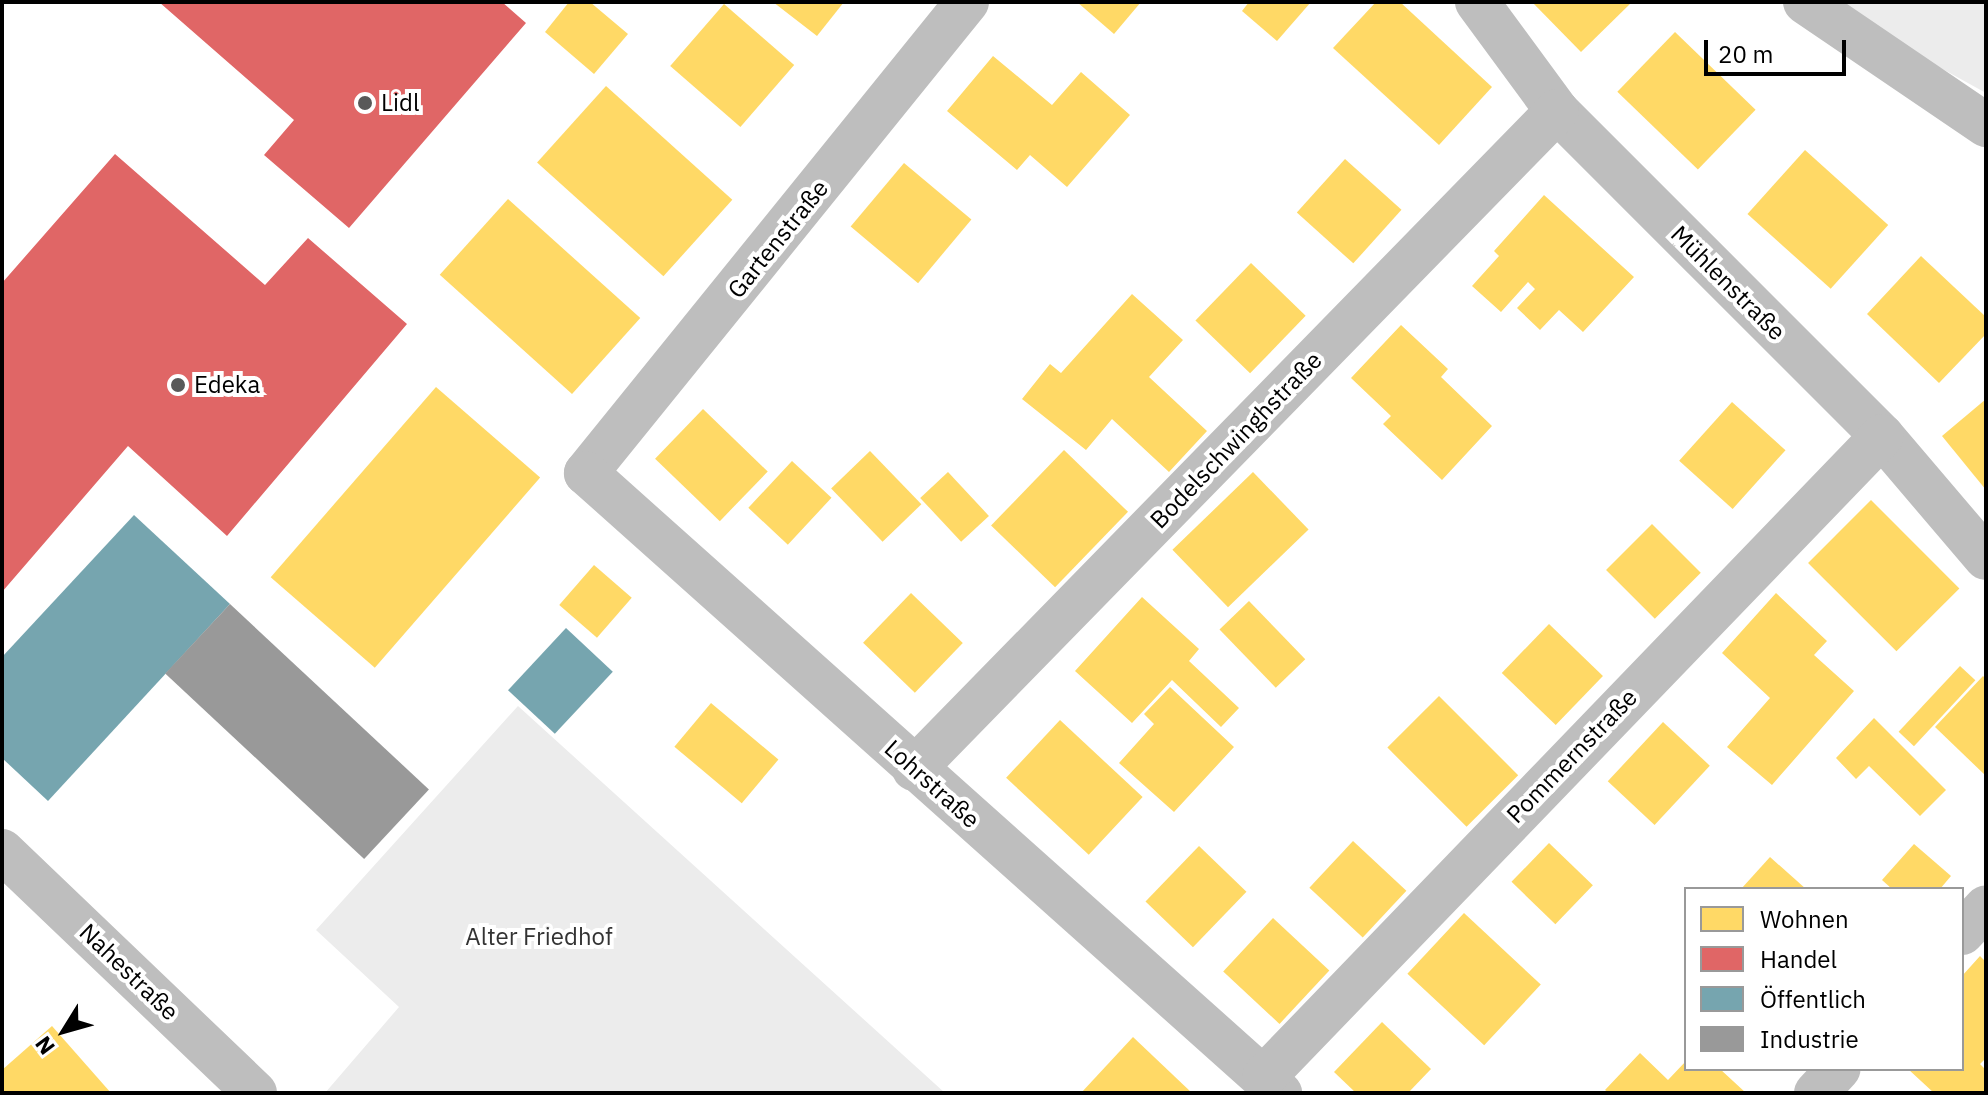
<!DOCTYPE html>
<meta charset="utf-8">
<style>
body{margin:0}
#map{position:relative;width:1988px;height:1095px;overflow:hidden;background:#fff;font-family:"IBM Plex Sans",sans-serif}
div>[style]{position:absolute}
.green>*{inset:0;background:#ececec}
.homes>*{inset:0;background:#ffd966;transform-origin:0 0}
.shops>*{inset:0;background:#e06666}
.public>*{inset:0;background:#76a5af;transform-origin:0 0}
.industry>*{inset:0;background:#999;transform-origin:0 0}
.minor>*{height:44px;margin:-22px;padding:0 22px;transform-origin:22px;border-radius:22px;background:#bebebe}
.tertiary>*{height:44px;margin:-22px;padding:0 22px;transform-origin:22px;border-radius:22px;background:#bebebe}
.dots>*{width:22px;height:22px;translate:-50% -50%;box-sizing:border-box;border:4px solid #fff;border-radius:50%}
span{translate:-50% -50%;white-space:nowrap;text-align:center;line-height:1.15;-webkit-text-stroke:8px #fff;paint-order:stroke}
.poi-label{font-size:24px;color:#000}
.left{translate:0 -50%;text-align:left}
.street-label{font-size:24px;color:#000}
.park-label{font-size:24px;color:#333}
.frame{position:absolute;inset:0;border:4px solid #000;pointer-events:none}
.legend{position:absolute;left:1684px;top:887px;width:280px;height:184px;box-sizing:border-box;background:#fff;border:2px solid #999;margin:0;padding:10px 14px;list-style:none;font-size:24px;color:#000}
.legend li{display:flex;align-items:center;gap:16px;height:40px}
.legend b{width:40px;border:2px solid #999}
.north{position:absolute;left:24px;top:991px;width:80px;height:80px;-webkit-text-stroke:6px #fff;paint-order:stroke;rotate:233deg;font-size:22px;font-weight:700;line-height:32px;text-align:center;color:#000}
.north::after{content:'';display:block;margin:auto;width:28px;height:36px;background:#000;clip-path:polygon(50% 0,100% 100%,50% 72%,0 100%)}
.scale{position:absolute;left:1704px;top:40px;width:142px;height:36px;box-sizing:border-box;border:4px solid #000;border-top:0;padding-left:10px;font-size:24px;line-height:28px;white-space:nowrap;color:#000;-webkit-text-stroke:6px #fff;paint-order:stroke}
</style>
<div id="map">
<div class="green">
<i style="clip-path:polygon(1821px 2px,1986px 2px,1986px 93px)"></i>
<i style="clip-path:polygon(518px 706px,945px 1093px,325px 1093px,399px 1007px,316px 930px)"></i>
</div>
<div class="homes">
<i style="clip-path:polygon(569px 2px,590px 2px,628px 34px,594px 74px,545px 32px)"></i>
<i style="clip-path:polygon(773px 2px,844px 2px,817px 36px)"></i>
<i style="clip-path:polygon(1077px 2px,1141px 2px,1114px 34px)"></i>
<i style="clip-path:polygon(1249px 2px,1311px 2px,1277px 41px,1242px 11px)"></i>
<i style="clip-path:polygon(1376px 2px,1400px 2px,1492px 87px,1439px 145px,1333px 48px)"></i>
<i style="clip-path:polygon(1532px 2px,1632px 2px,1581px 52px)"></i>
<i style="left:724px;top:4px;width:93px;height:82px;rotate:41deg"></i>
<i style="left:1675px;top:32px;width:112px;height:83px;rotate:44deg"></i>
<i style="clip-path:polygon(993px 56px,1052px 105px,1081px 72px,1130px 115px,1067px 187px,1030px 155px,1017px 170px,947px 111px)"></i>
<i style="left:606px;top:86px;width:170px;height:103px;rotate:42deg"></i>
<i style="left:1805px;top:150px;width:112px;height:86px;rotate:42deg"></i>
<i style="left:1345px;top:159px;width:76px;height:72px;rotate:42deg"></i>
<i style="left:904px;top:163px;width:88px;height:83px;rotate:40deg"></i>
<i style="clip-path:polygon(1544px 195px,1634px 277px,1583px 332px,1559px 310px,1540px 330px,1517px 308px,1535px 289px,1528px 282px,1501px 312px,1472px 286px,1499px 256px,1494px 251px)"></i>
<i style="left:508px;top:199px;width:178px;height:102px;rotate:42deg"></i>
<i style="clip-path:polygon(1921px 256px,1986px 317px,1986px 334px,1939px 383px,1867px 314px)"></i>
<i style="left:1251px;top:263px;width:76px;height:80px;rotate:44deg"></i>
<i style="clip-path:polygon(1132px 294px,1183px 340px,1149px 377px,1207px 431px,1169px 472px,1112px 419px,1086px 450px,1022px 399px,1050px 364px,1061px 373px)"></i>
<i style="clip-path:polygon(1401px 325px,1448px 369px,1441px 377px,1492px 426px,1442px 480px,1383px 424px,1391px 416px,1351px 378px)"></i>
<i style="left:436px;top:387px;width:138px;height:252px;rotate:41deg"></i>
<i style="clip-path:polygon(1986px 399px,1986px 490px,1942px 436px)"></i>
<i style="left:1732px;top:402px;width:72px;height:79px;rotate:42deg"></i>
<i style="left:703px;top:409px;width:90px;height:69px;rotate:44deg"></i>
<i style="left:1064px;top:450px;width:89px;height:105px;rotate:44deg"></i>
<i style="left:870px;top:451px;width:74px;height:54px;rotate:46deg"></i>
<i style="left:792px;top:461px;width:54px;height:64px;rotate:43deg"></i>
<i style="left:948px;top:472px;width:60px;height:38px;rotate:47deg"></i>
<i style="left:1253px;top:472px;width:80px;height:112px;rotate:46deg"></i>
<i style="left:1871px;top:500px;width:125px;height:89px;rotate:45deg"></i>
<i style="left:1652px;top:524px;width:69px;height:65px;rotate:45deg"></i>
<i style="left:594px;top:565px;width:50px;height:53px;rotate:41deg"></i>
<i style="left:911px;top:593px;width:72px;height:69px;rotate:44deg"></i>
<i style="clip-path:polygon(1776px 593px,1827px 641px,1814px 655px,1854px 691px,1772px 785px,1727px 747px,1770px 698px,1722px 653px)"></i>
<i style="clip-path:polygon(1142px 597px,1199px 649px,1189px 661px,1239px 708px,1221px 727px,1172px 680px,1132px 723px,1075px 671px)"></i>
<i style="left:1249px;top:601px;width:81px;height:41px;rotate:46deg"></i>
<i style="left:1549px;top:624px;width:75px;height:68px;rotate:44deg"></i>
<i style="left:1960px;top:666px;width:21px;height:90px;rotate:43deg"></i>
<i style="clip-path:polygon(1983px 676px,1986px 679px,1986px 776px,1935px 727px)"></i>
<i style="clip-path:polygon(1170px 687px,1234px 747px,1174px 812px,1119px 763px,1154px 724px,1144px 714px)"></i>
<i style="left:1439px;top:696px;width:112px;height:73px;rotate:45deg"></i>
<i style="left:711px;top:703px;width:88px;height:57px;rotate:40deg"></i>
<i style="clip-path:polygon(1874px 718px,1946px 790px,1920px 816px,1869px 766px,1856px 779px,1836px 758px)"></i>
<i style="left:1060px;top:720px;width:113px;height:79px;rotate:43deg"></i>
<i style="left:1663px;top:722px;width:64px;height:81px;rotate:43deg"></i>
<i style="left:1353px;top:841px;width:73px;height:64px;rotate:43deg"></i>
<i style="left:1549px;top:843px;width:61px;height:54px;rotate:44deg"></i>
<i style="clip-path:polygon(1914px 844px,1951px 876px,1940px 889px,1892px 889px,1882px 880px)"></i>
<i style="left:1199px;top:846px;width:66px;height:77px;rotate:44deg"></i>
<i style="clip-path:polygon(1770px 857px,1806px 889px,1741px 889px)"></i>
<i style="left:1464px;top:913px;width:105px;height:83px;rotate:43deg"></i>
<i style="left:1273px;top:918px;width:77px;height:73px;rotate:43deg"></i>
<i style="clip-path:polygon(1980px 956px,1986px 962px,1986px 1058px,1980px 1064px,1986px 1070px,1986px 1089px,1982px 1093px,1934px 1093px,1908px 1069px,1962px 1069px,1962px 976px)"></i>
<i style="clip-path:polygon(1382px 1022px,1431px 1069px,1408px 1093px,1356px 1093px,1334px 1072px)"></i>
<i style="clip-path:polygon(52px 1026px,111px 1093px,4px 1093px,2px 1070px)"></i>
<i style="clip-path:polygon(1133px 1037px,1192px 1093px,1081px 1093px)"></i>
<i style="clip-path:polygon(1640px 1053px,1668px 1080px,1686px 1061px,1686px 1069px,1720px 1069px,1746px 1093px,1609px 1093px,1605px 1090px)"></i>
</div>
<div class="shops">
<i style="clip-path:polygon(159px 2px,502px 2px,526px 23px,349px 228px,264px 155px,294px 120px)"></i>
<i style="clip-path:polygon(115px 154px,265px 285px,308px 238px,407px 324px,227px 536px,128px 446px,2px 592px,2px 283px)"></i>
</div>
<div class="public">
<i style="clip-path:polygon(134px 515px,230px 604px,48px 801px,2px 758px,2px 657px)"></i>
<i style="left:566px;top:628px;width:64px;height:85px;rotate:43deg"></i>
</div>
<div class="industry">
<i style="left:230px;top:604px;width:272px;height:95px;rotate:43deg"></i>
</div>
<div class="minor">
<i style="left:967px;top:2px;width:606px;rotate:128.97deg"></i>
<i style="left:586px;top:473px;width:931px;rotate:41.78deg"></i>
<i style="left:1477px;top:2px;width:135px;rotate:53.7deg"></i>
<i style="left:1557px;top:111px;width:460px;rotate:45deg"></i>
<i style="left:1882px;top:436px;width:160px;rotate:49.6deg"></i>
<i style="left:1805px;top:2px;width:219px;rotate:34.2deg"></i>
<i style="left:914px;top:769px;width:920px;rotate:-45.66deg"></i>
<i style="left:1962px;top:933px;width:35px;rotate:-47deg"></i>
<i style="left:1264px;top:1077px;width:890px;rotate:-46.05deg"></i>
<i style="left:1816px;top:1093px;width:33px;rotate:-47deg"></i>
</div>
<div class="tertiary">
<i style="left:2px;top:851px;width:350px;rotate:43.7deg"></i>
</div>
<div class="dots">
<i style="left:365px;top:103px;background:#595959"></i>
<i style="left:178px;top:385px;background:#595959"></i>
</div>
<div class="poi-label">
<span class="left" style="left:381px;top:103px">Lidl</span>
<span class="left" style="left:194px;top:385px">Edeka</span>
</div>
<div class="street-label">
<span style="left:778px;top:239px;rotate:-51deg">Gartenstraße</span>
<span style="left:1728px;top:283px;rotate:45deg">Mühlenstraße</span>
<span style="left:1236px;top:440px;rotate:-46deg">Bodelschwinghstraße</span>
<span style="left:1572px;top:756px;rotate:-46deg">Pommernstraße</span>
<span style="left:932px;top:784px;rotate:42deg">Lohrstraße</span>
<span style="left:129px;top:972px;rotate:44deg">Nahestraße</span>
</div>
<div class="park-label">
<span style="left:539px;top:937px">Alter Friedhof</span>
</div>
<div class="frame"></div>
<ul class="legend">
<li><b style="height:22px;background:#ffd966"></b>Wohnen</li>
<li><b style="height:22px;background:#e06666"></b>Handel</li>
<li><b style="height:22px;background:#76a5af"></b>Öffentlich</li>
<li><b style="height:22px;background:#999"></b>Industrie</li>
</ul>
<div class="north">N</div>
<div class="scale">20 m</div>
</div>
